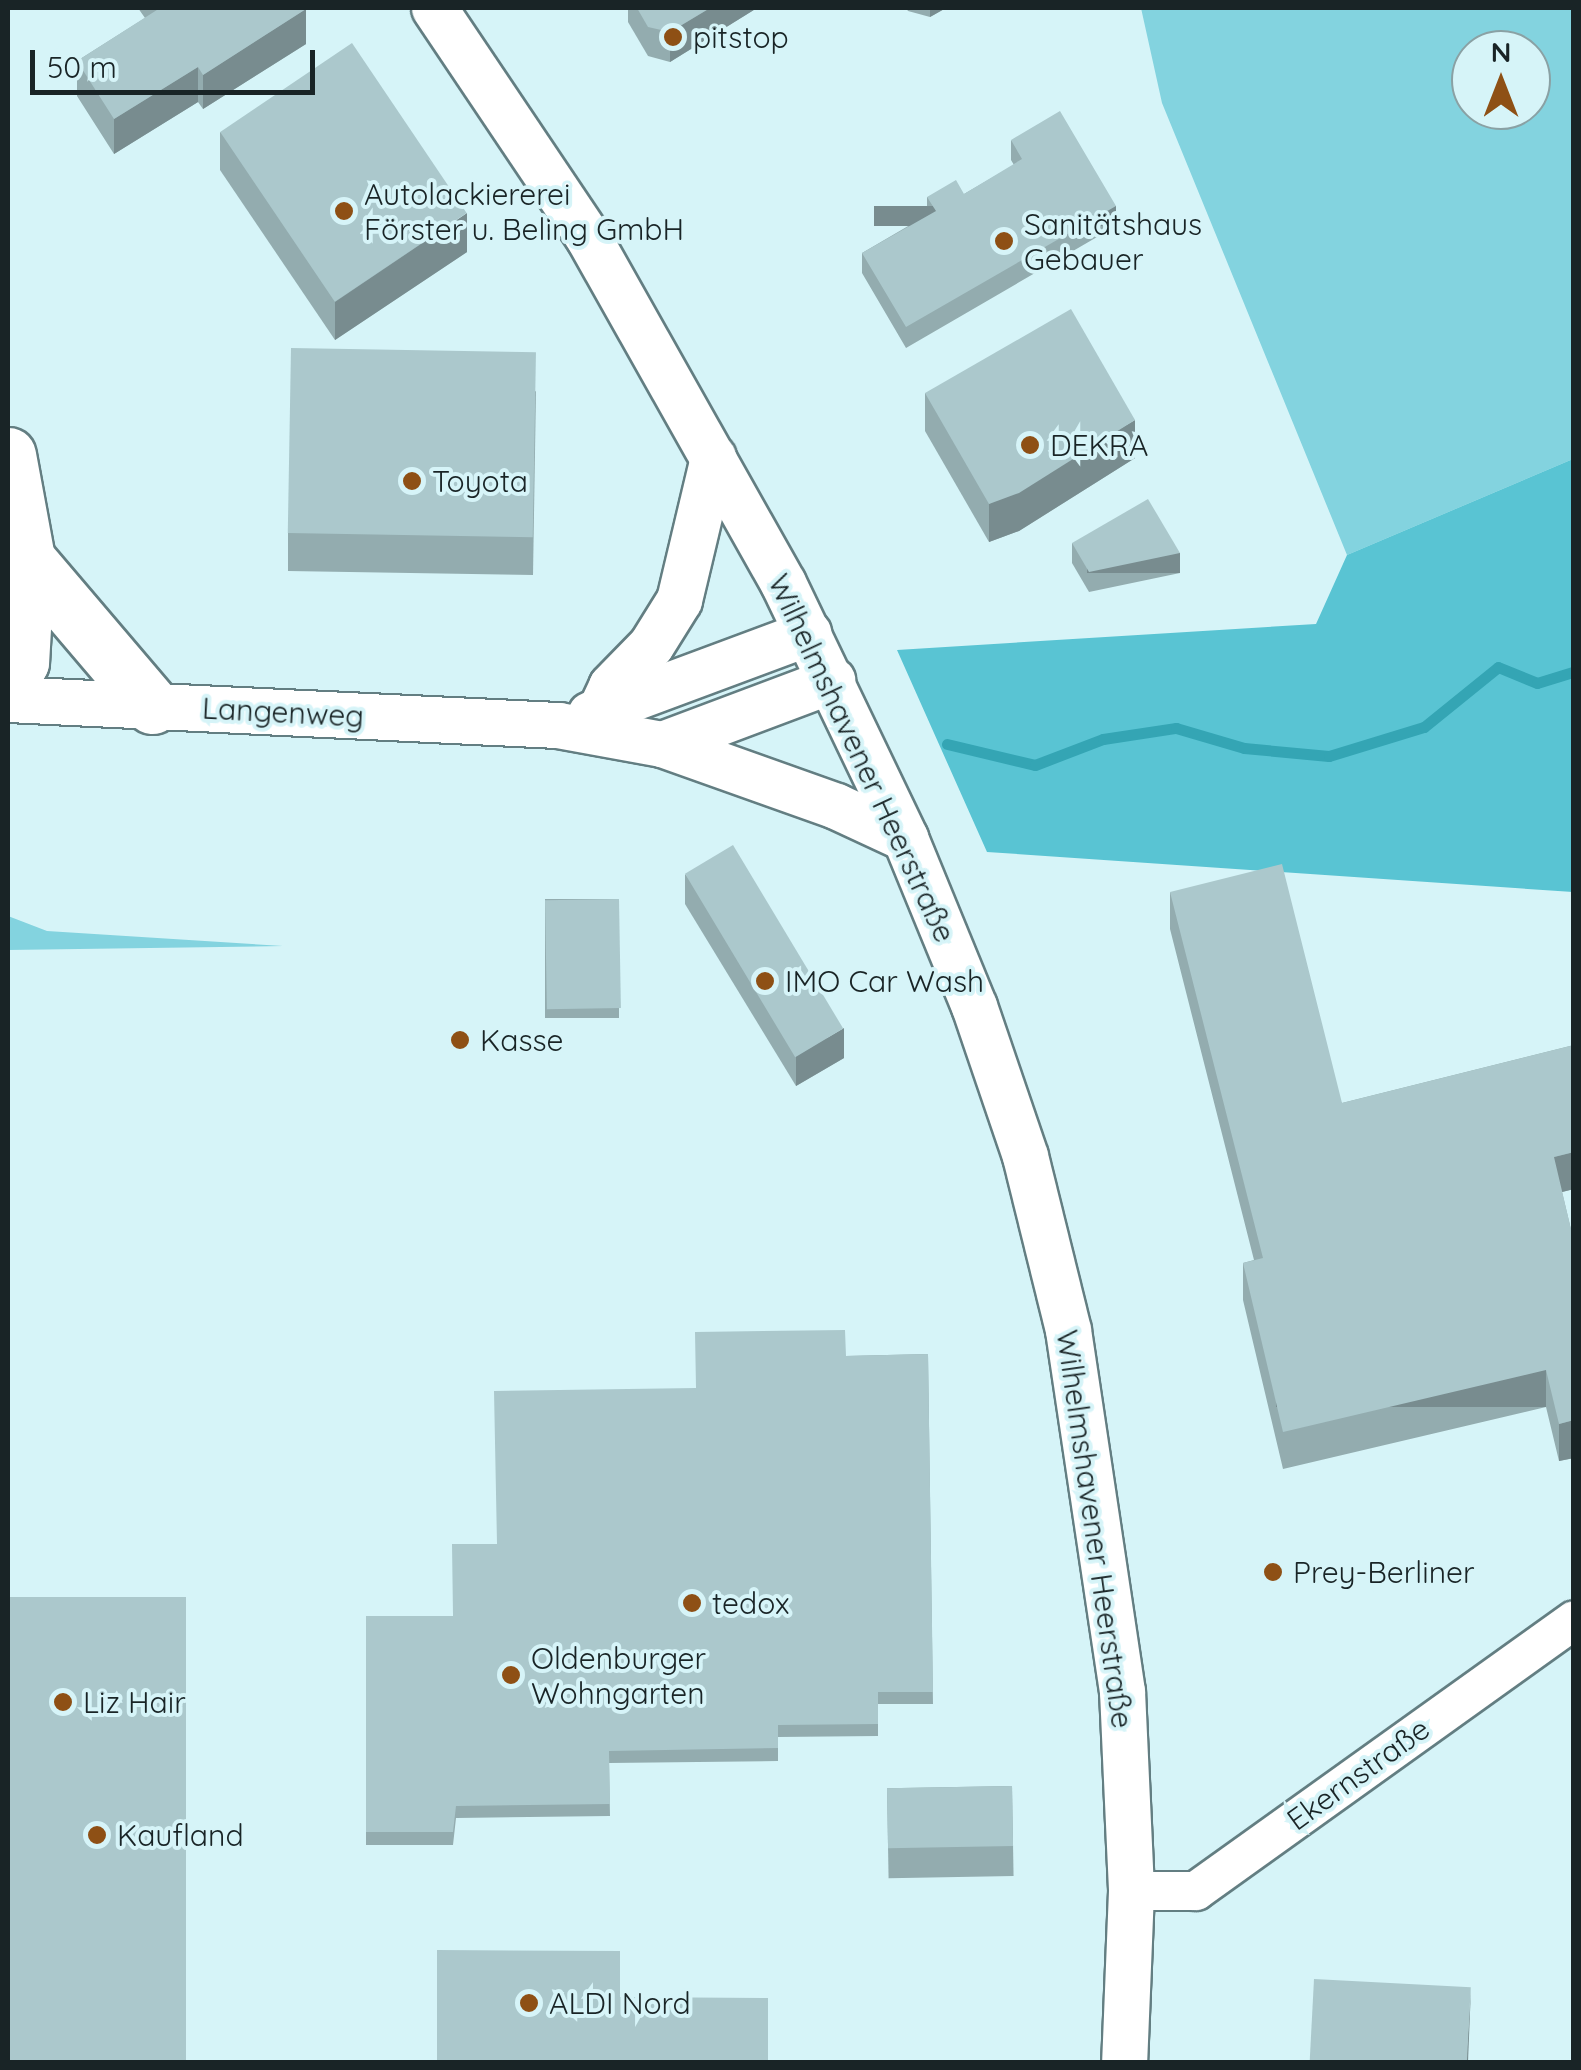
<!DOCTYPE html>
<meta charset="utf-8">
<style>
body{margin:0}
#map{position:relative;width:1581px;height:2070px;overflow:hidden;background:#d6f4f8;font-family:Quicksand,sans-serif}
div>[style]{position:absolute}
.green>*{inset:0;background:#83d3df}
.forest>*{inset:0;background:#59c4d3}
.stream>*{height:11px;margin:-5.5px;padding:0 5.5px;transform-origin:5.5px;border-radius:5.5px;background:#34a5b4}
.roads{filter:drop-shadow(2px 0 #637e82) drop-shadow(-2px 0 #637e82) drop-shadow(0 2px #637e82) drop-shadow(0 -2px #637e82)}
.minor>*{height:38px;margin:-19px;padding:0 19px;transform-origin:19px;border-radius:19px;background:#fff}
.tertiary>*{height:45px;margin:-22.5px;padding:0 22.5px;transform-origin:22.5px;border-radius:22.5px;background:#fff}
.motorway>*{height:55px;margin:-27.5px;padding:0 27.5px;transform-origin:27.5px;border-radius:27.5px;background:#fff}
.wall>*{inset:0;background:#93acaf;transform-origin:0 0}
.shaded-wall>*{inset:0;background:#788c8f;transform-origin:0 0}
.building>*{inset:0;background:#abc8cc;transform-origin:0 0}
.dots>*{width:28px;height:28px;translate:-50% -50%;box-sizing:border-box;border:5px solid #d6f4f8;border-radius:50%}
span{translate:-50% -50%;white-space:nowrap;text-align:center;line-height:1.15;-webkit-text-stroke:8px #d6f4f8;paint-order:stroke}
.poi-label{font-size:30px;color:#192426}
.left{translate:0 -50%;text-align:left}
.street-label{font-size:30px;color:#192426}
.frame{position:absolute;inset:0;border:10px solid #192426;pointer-events:none}
.north{position:absolute;left:1451px;top:30px;width:100px;height:100px;box-sizing:border-box;background:#d6f4f8;border:2px solid #8aa1a4;border-radius:50%;rotate:0deg;font-size:28px;font-weight:700;line-height:40px;text-align:center;color:#192426}
.north::after{content:'';display:block;margin:auto;width:35px;height:45px;background:#8e5015;clip-path:polygon(50% 0,100% 100%,50% 72%,0 100%)}
.scale{position:absolute;left:30px;top:50px;width:285px;height:45px;box-sizing:border-box;border:5px solid #192426;border-top:0;padding-left:12px;font-size:30px;line-height:35px;white-space:nowrap;color:#192426;-webkit-text-stroke:8px #d6f4f8;paint-order:stroke}
</style>
<div id="map">
<div class="green">
<i style="clip-path:polygon(evenodd,1141px 8px,1573px 8px,1573px 459px,1347px 555px,1162px 103px,1141px 8px,1471px 50px,1531px 50px,1531px 110px,1471px 110px,1471px 50px)"></i>
<i style="clip-path:polygon(8px 916px,47px 931px,283px 946px,8px 950px)"></i>
</div>
<div class="forest">
<i style="clip-path:polygon(1573px 459px,1573px 892px,987px 852px,897px 650px,1316px 624px,1347px 555px)"></i>
</div>
<div class="stream">
<i style="left:947px;top:744px;width:90px;rotate:13.4deg"></i>
<i style="left:1035px;top:765px;width:73px;rotate:-20.9deg"></i>
<i style="left:1103px;top:739px;width:74px;rotate:-8.6deg"></i>
<i style="left:1176px;top:728px;width:71px;rotate:16.4deg"></i>
<i style="left:1244px;top:748px;width:85px;rotate:5.4deg"></i>
<i style="left:1329px;top:756px;width:99px;rotate:-17deg"></i>
<i style="left:1424px;top:727px;width:95px;rotate:-39deg"></i>
<i style="left:1498px;top:667px;width:42px;rotate:22.3deg"></i>
<i style="left:1537px;top:683px;width:39px;rotate:-17deg"></i>
</div>
<div class="roads">
<div class="minor">
<i style="left:1131px;top:1891px;width:65px"></i>
<i style="left:1196px;top:1891px;width:465px;rotate:-35.6deg"></i>
</div>
<div class="tertiary">
<i style="left:434px;top:8px;width:276px;rotate:56.1deg"></i>
<i style="left:588px;top:237px;width:397px;rotate:60.6deg"></i>
<i style="left:783px;top:583px;width:283px;rotate:64.4deg"></i>
<i style="left:905px;top:838px;width:182px;rotate:67.7deg"></i>
<i style="left:974px;top:1006px;width:158px;rotate:71.2deg"></i>
<i style="left:1025px;top:1156px;width:179px;rotate:76.1deg"></i>
<i style="left:1068px;top:1330px;width:365px;rotate:81.5deg"></i>
<i style="left:1122px;top:1691px;width:200px;rotate:87.4deg"></i>
<i style="left:1131px;top:1891px;width:171px;rotate:92.3deg"></i>
<i style="left:8px;top:699px;width:551px;rotate:2.71deg"></i>
<i style="left:558px;top:725px;width:106px;rotate:10.4deg"></i>
<i style="left:662px;top:744px;width:185px;rotate:19.6deg"></i>
<i style="left:836px;top:806px;width:76px;rotate:24.9deg"></i>
<i style="left:600px;top:710px;width:26px;rotate:-65deg"></i>
<i style="left:611px;top:686px;width:57px;rotate:-45.7deg"></i>
<i style="left:651px;top:645px;width:53px;rotate:-58.1deg"></i>
<i style="left:679px;top:600px;width:147px;rotate:-76.6deg"></i>
<i style="left:590px;top:714px;width:233px;rotate:-20.4deg"></i>
<i style="left:662px;top:744px;width:182px;rotate:-20.6deg"></i>
</div>
<div class="motorway">
<i style="left:8px;top:455px;width:106px;rotate:79.6deg"></i>
<i style="left:27px;top:559px;width:103px;rotate:93.3deg"></i>
<i style="left:21px;top:662px;width:25px;rotate:122deg"></i>
<i style="left:27px;top:559px;width:193px;rotate:49.6deg"></i>
</div>
</div>
<div class="wall">
<i style="clip-path:polygon(138px 8px,305px 8px,306px 44px,203px 109px,198px 102px,114px 154px,77px 96px,77px 61px,145px 18px)"></i>
<i style="clip-path:polygon(628px 8px,757px 8px,670px 62px,648px 56px,628px 22px)"></i>
<i style="clip-path:polygon(906px 8px,946px 8px,930px 17px,908px 11px)"></i>
<i style="clip-path:polygon(220px 132px,467px 252px,335px 340px,220px 170px)"></i>
<i style="clip-path:polygon(1011px 140px,1116px 226px,906px 348px,862px 273px,862px 253px,927px 215px,927px 197px,964px 194px,1014px 165px,1011px 160px)"></i>
<i style="clip-path:polygon(536px 391px,533px 575px,288px 571px,288px 533px)"></i>
<i style="clip-path:polygon(925px 393px,1135px 458px,1019px 531px,989px 542px,925px 431px)"></i>
<i style="clip-path:polygon(1072px 543px,1180px 573px,1089px 592px,1072px 563px)"></i>
<i style="clip-path:polygon(685px 874px,844px 1058px,796px 1086px,685px 904px)"></i>
<i style="clip-path:polygon(1170px 892px,1342px 1103px,1574px 1045px,1574px 1189px,1562px 1192px,1574px 1242px,1574px 1458px,1559px 1461px,1546px 1407px,1283px 1469px,1243px 1300px,1243px 1263px,1254px 1260px,1170px 929px)"></i>
<i style="left:619px;top:899px;width:119px;height:74px;rotate:90deg"></i>
<i style="clip-path:polygon(928px 1354px,933px 1704px,878px 1704px,878px 1736px,778px 1737px,778px 1761px,609px 1763px,610px 1816px,456px 1818px,453px 1845px,366px 1845px,366px 1616px,453px 1616px,696px 1388px,846px 1356px)"></i>
<i style="left:1012px;top:1786px;width:90px;height:125px;rotate:89deg"></i>
</div>
<div class="shaded-wall">
<i style="clip-path:polygon(710px 8px,757px 8px,670px 62px,670px 32px)"></i>
<i style="clip-path:polygon(930px 8px,946px 8px,930px 17px)"></i>
<i style="clip-path:polygon(306px 9px,306px 44px,203px 109px,203px 75px)"></i>
<i style="clip-path:polygon(198px 67px,198px 102px,114px 154px,114px 119px)"></i>
<i style="left:1116px;top:206px;width:20px;height:242px;rotate:90deg"></i>
<i style="clip-path:polygon(467px 213px,467px 252px,335px 340px,335px 302px)"></i>
<i style="clip-path:polygon(1135px 420px,1135px 458px,1019px 531px,989px 542px,989px 504px)"></i>
<i style="left:1180px;top:553px;width:20px;height:93px;rotate:90deg"></i>
<i style="clip-path:polygon(844px 1028px,844px 1058px,796px 1086px,796px 1056px)"></i>
<i style="clip-path:polygon(1574px 1152px,1574px 1189px,1554px 1194px,1554px 1157px)"></i>
<i style="left:1546px;top:1370px;width:37px;height:270px;rotate:90deg"></i>
<i style="clip-path:polygon(1574px 1420px,1574px 1458px,1559px 1461px,1559px 1424px)"></i>
<i style="clip-path:polygon(1471px 1988px,1468px 2062px,1466px 2062px)"></i>
</div>
<div class="building">
<i style="clip-path:polygon(160px 8px,305px 8px,306px 9px,203px 75px,198px 67px,114px 119px,77px 61px)"></i>
<i style="clip-path:polygon(637px 8px,710px 8px,670px 32px,648px 27px)"></i>
<i style="left:352px;top:43px;width:205px;height:159px;rotate:56deg"></i>
<i style="clip-path:polygon(1060px 111px,1116px 206px,906px 327px,862px 253px,936px 211px,927px 197px,956px 180px,964px 194px,1022px 159px,1011px 140px)"></i>
<i style="clip-path:polygon(1071px 309px,1135px 420px,1019px 493px,989px 504px,925px 393px)"></i>
<i style="left:291px;top:348px;width:245px;height:185px;rotate:1deg"></i>
<i style="clip-path:polygon(1148px 499px,1180px 553px,1089px 572px,1072px 543px)"></i>
<i style="left:733px;top:845px;width:214px;height:56px;rotate:59deg"></i>
<i style="clip-path:polygon(1282px 864px,1342px 1103px,1574px 1045px,1574px 1152px,1554px 1157px,1574px 1242px,1574px 1420px,1559px 1424px,1546px 1370px,1283px 1432px,1243px 1263px,1263px 1258px,1170px 892px)"></i>
<i style="left:619px;top:899px;width:109px;height:74px;rotate:89deg"></i>
<i style="clip-path:polygon(845px 1330px,846px 1356px,928px 1354px,933px 1692px,878px 1692px,878px 1724px,778px 1725px,778px 1748px,609px 1751px,610px 1804px,456px 1806px,453px 1832px,366px 1832px,366px 1616px,453px 1616px,452px 1544px,497px 1544px,494px 1391px,696px 1388px,695px 1332px)"></i>
<i style="left:186px;top:1597px;width:465px;height:178px;rotate:90deg"></i>
<i style="left:1012px;top:1786px;width:60px;height:125px;rotate:89deg"></i>
<i style="clip-path:polygon(437px 1950px,620px 1951px,620px 1997px,768px 1998px,768px 2062px,437px 2062px)"></i>
<i style="left:1314px;top:1979px;width:157px;height:83px;rotate:3deg"></i>
</div>
<div class="dots">
<i style="left:673px;top:37px;background:#8e5015"></i>
<i style="left:344px;top:211px;background:#8e5015"></i>
<i style="left:1004px;top:241px;background:#8e5015"></i>
<i style="left:1030px;top:445px;background:#8e5015"></i>
<i style="left:412px;top:481px;background:#8e5015"></i>
<i style="left:765px;top:981px;background:#8e5015"></i>
<i style="left:460px;top:1040px;background:#8e5015"></i>
<i style="left:1273px;top:1572px;background:#8e5015"></i>
<i style="left:692px;top:1603px;background:#8e5015"></i>
<i style="left:511px;top:1675px;background:#8e5015"></i>
<i style="left:63px;top:1702px;background:#8e5015"></i>
<i style="left:97px;top:1835px;background:#8e5015"></i>
<i style="left:529px;top:2003px;background:#8e5015"></i>
</div>
<div class="poi-label">
<span class="left" style="left:693px;top:37px">pitstop</span>
<span class="left" style="left:364px;top:211px">Autolackiererei<br>Förster u. Beling GmbH</span>
<span class="left" style="left:1024px;top:241px">Sanitätshaus<br>Gebauer</span>
<span class="left" style="left:1050px;top:445px">DEKRA</span>
<span class="left" style="left:432px;top:481px">Toyota</span>
<span class="left" style="left:785px;top:981px">IMO Car Wash</span>
<span class="left" style="left:480px;top:1040px">Kasse</span>
<span class="left" style="left:1293px;top:1572px">Prey-Berliner</span>
<span class="left" style="left:712px;top:1603px">tedox</span>
<span class="left" style="left:531px;top:1675px">Oldenburger<br>Wohngarten</span>
<span class="left" style="left:83px;top:1702px">Liz Hair</span>
<span class="left" style="left:117px;top:1835px">Kaufland</span>
<span class="left" style="left:549px;top:2003px">ALDI Nord</span>
</div>
<div class="street-label">
<span style="left:283px;top:712px;rotate:3deg">Langenweg</span>
<span style="left:862px;top:758px;rotate:65deg">Wilhelmshavener Heerstraße</span>
<span style="left:1095px;top:1529px;rotate:82deg">Wilhelmshavener Heerstraße</span>
<span style="left:1358px;top:1774px;rotate:-36deg">Ekernstraße</span>
</div>
<div class="frame"></div>
<div class="north">N</div>
<div class="scale">50 m</div>
</div>
